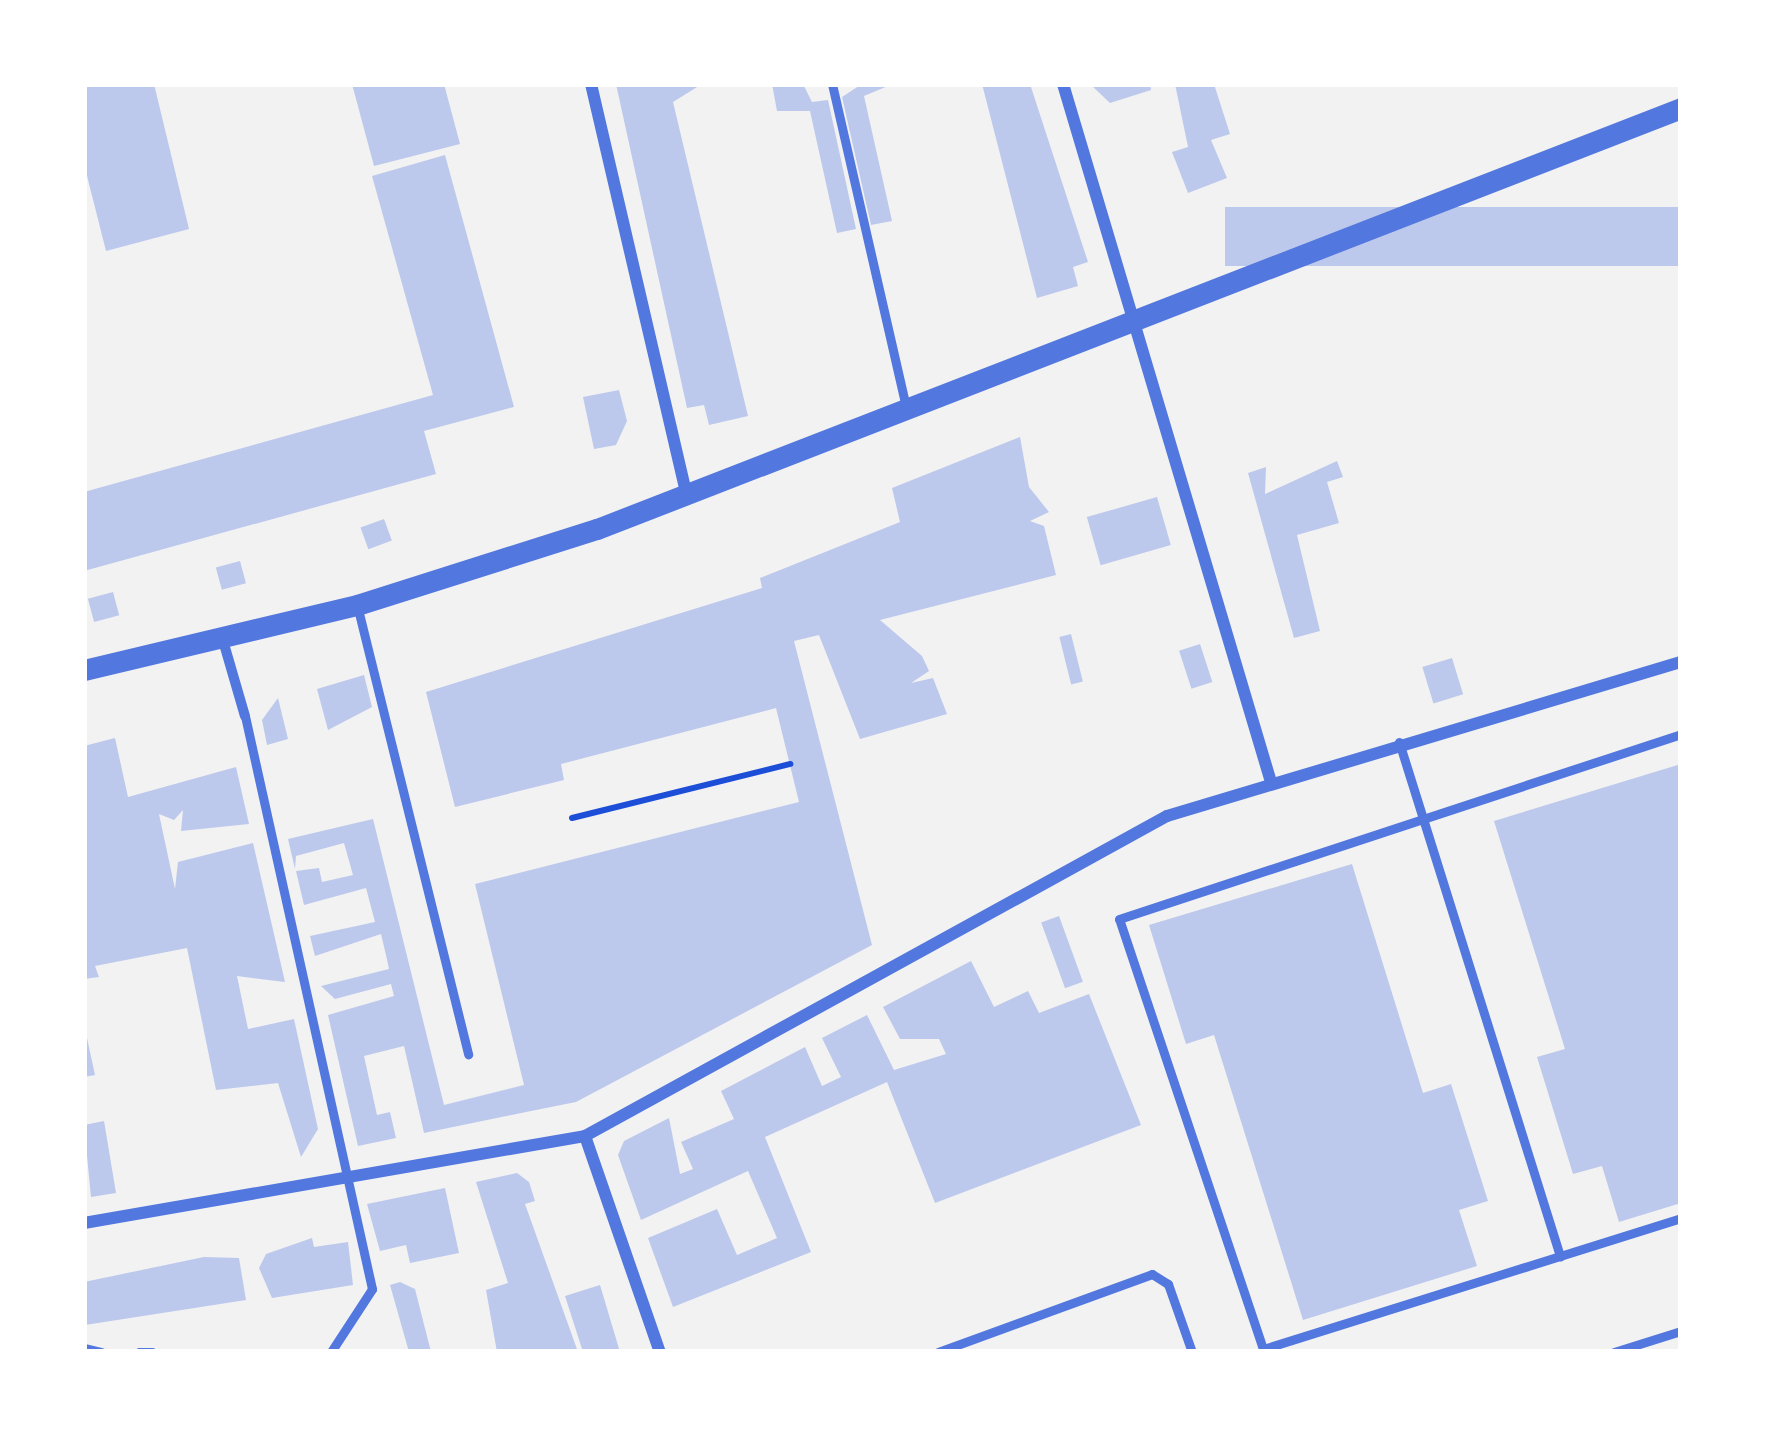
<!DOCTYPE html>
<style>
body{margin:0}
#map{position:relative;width:1765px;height:1436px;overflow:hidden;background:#f2f2f2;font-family:Bitter,serif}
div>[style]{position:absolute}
.building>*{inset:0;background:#bdc9ec;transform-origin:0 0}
.path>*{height:6px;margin:-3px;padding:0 3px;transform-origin:3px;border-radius:3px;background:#1d4ed8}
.service>*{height:9px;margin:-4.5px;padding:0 4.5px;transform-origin:4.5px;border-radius:4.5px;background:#5277de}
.pedestrian>*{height:10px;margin:-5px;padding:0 5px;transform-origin:5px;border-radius:5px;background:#5277de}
.minor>*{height:12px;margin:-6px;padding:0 6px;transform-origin:6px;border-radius:6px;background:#5277de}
.tertiary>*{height:21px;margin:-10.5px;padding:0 10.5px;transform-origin:10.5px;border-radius:10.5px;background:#5277de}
span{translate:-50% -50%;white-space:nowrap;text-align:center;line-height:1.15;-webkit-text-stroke:9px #fff;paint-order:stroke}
.frame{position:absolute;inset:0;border:87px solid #fff;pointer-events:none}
</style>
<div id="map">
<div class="building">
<i style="clip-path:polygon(84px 84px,154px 84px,189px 229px,106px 251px,84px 164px)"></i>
<i style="clip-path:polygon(352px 84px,444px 84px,460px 144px,374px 166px)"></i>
<i style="clip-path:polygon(616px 84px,702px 84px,673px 102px,748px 416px,709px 425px,704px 405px,687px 408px)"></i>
<i style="clip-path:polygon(772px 84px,803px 84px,812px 102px,828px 100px,856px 229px,837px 233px,810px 111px,777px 111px)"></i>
<i style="clip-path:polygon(862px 84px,888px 86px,864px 96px,892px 221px,871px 225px,842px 97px)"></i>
<i style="clip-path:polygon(982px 84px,1030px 84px,1088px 262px,1073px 267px,1078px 286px,1037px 298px)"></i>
<i style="clip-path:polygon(1090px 84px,1150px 84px,1151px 90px,1110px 103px)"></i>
<i style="clip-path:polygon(1175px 84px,1214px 84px,1230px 134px,1211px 140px,1227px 178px,1188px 193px,1172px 152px,1188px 147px)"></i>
<i style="clip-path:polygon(445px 155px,514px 407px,424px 431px,436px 474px,84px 571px,84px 492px,433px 395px,372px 176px)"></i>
<i style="left:1681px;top:207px;width:59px;height:456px;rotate:90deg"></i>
<i style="clip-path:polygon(619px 390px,627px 421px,616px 445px,594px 449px,583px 397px)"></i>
<i style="clip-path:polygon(1020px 437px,1029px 487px,1049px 512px,1030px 521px,1044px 526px,1056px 575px,880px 620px,922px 656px,929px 671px,911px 683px,933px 678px,947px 714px,860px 739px,819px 635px,794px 641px,872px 945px,576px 1102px,531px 1111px,424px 1133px,404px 1046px,364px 1056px,377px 1115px,390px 1112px,396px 1138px,358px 1146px,328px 1015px,394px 996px,391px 984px,335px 999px,321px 986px,389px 969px,386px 955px,381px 934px,315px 956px,310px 936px,375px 922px,366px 888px,304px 905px,296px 871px,319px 868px,322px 882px,353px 875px,344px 843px,296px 856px,295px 869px,288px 839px,373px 819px,444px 1105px,524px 1085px,475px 884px,799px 802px,776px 708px,561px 764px,564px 780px,455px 807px,426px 692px,762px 588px,760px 578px,900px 522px,892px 488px)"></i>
<i style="clip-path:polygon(1337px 461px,1343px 477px,1327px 482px,1339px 523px,1297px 535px,1320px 631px,1294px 638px,1248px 473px,1266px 467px,1265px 494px)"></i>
<i style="left:1157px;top:497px;width:50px;height:73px;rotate:74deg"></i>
<i style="left:384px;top:519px;width:23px;height:25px;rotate:70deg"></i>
<i style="left:240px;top:561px;width:23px;height:25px;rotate:75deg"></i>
<i style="left:113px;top:592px;width:24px;height:26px;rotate:75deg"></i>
<i style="left:1071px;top:634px;width:49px;height:12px;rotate:76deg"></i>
<i style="left:1200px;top:644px;width:40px;height:22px;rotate:72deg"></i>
<i style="left:1452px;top:658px;width:38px;height:31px;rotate:73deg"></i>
<i style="clip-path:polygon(364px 675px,372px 707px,328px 730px,317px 689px)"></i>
<i style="clip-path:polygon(278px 698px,288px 739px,267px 745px,262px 720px)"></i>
<i style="clip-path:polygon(115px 738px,128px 797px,236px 767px,249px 824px,181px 831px,183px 810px,174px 820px,159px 814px,175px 889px,178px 862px,253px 843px,285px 982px,237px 976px,248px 1029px,294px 1019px,318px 1129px,301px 1157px,278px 1083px,216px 1090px,187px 948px,95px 966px,99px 977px,84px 979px,84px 746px)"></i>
<i style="clip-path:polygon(1681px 764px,1681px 1203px,1619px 1222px,1602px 1166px,1573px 1174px,1537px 1057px,1565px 1049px,1494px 821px)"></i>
<i style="clip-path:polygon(1352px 864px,1423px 1093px,1451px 1084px,1488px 1201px,1459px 1210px,1477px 1266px,1303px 1320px,1214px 1035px,1186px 1044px,1149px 925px)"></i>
<i style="left:1059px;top:916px;width:70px;height:19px;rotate:70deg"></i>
<i style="clip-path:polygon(971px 961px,994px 1007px,1028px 991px,1039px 1013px,1089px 994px,1141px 1125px,935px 1203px,887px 1082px,765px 1137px,811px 1252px,673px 1307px,648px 1238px,717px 1209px,737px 1255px,777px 1238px,748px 1171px,641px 1220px,618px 1155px,624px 1141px,669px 1118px,680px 1174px,693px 1169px,681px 1142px,734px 1119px,721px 1091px,805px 1047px,822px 1086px,841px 1077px,822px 1038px,867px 1015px,894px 1070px,946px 1054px,939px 1039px,900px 1039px,883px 1007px)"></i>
<i style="clip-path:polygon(84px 1024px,95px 1075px,84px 1077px)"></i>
<i style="clip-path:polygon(104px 1121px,116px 1193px,91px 1197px,84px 1125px)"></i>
<i style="clip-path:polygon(517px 1173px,529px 1182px,535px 1201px,525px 1204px,578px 1352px,497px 1352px,486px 1290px,508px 1283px,476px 1182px)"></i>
<i style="clip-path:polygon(445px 1188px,459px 1253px,410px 1263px,406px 1245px,380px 1251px,367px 1204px)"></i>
<i style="clip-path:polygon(312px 1238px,314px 1247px,348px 1242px,353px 1285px,272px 1298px,259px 1268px,266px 1254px)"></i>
<i style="clip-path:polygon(204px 1257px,239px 1258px,246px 1300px,85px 1325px,84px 1282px)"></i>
<i style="clip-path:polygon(400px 1282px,415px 1289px,431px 1352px,409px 1352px,390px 1285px)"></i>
<i style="clip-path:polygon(600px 1285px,620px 1352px,583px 1352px,565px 1296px)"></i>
</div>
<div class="path">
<i style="left:572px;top:818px;width:225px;rotate:-13.9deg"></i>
</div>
<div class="service">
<i style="left:832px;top:84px;width:330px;rotate:77.1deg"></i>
<i style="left:357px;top:605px;width:463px;rotate:76.1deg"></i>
<i style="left:245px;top:716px;width:587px;rotate:77.5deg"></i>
<i style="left:372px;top:1289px;width:75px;rotate:123.1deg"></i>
<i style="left:1399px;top:742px;width:539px;rotate:72.61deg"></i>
<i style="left:1560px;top:1256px;width:127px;rotate:-17.4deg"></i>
<i style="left:1560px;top:1256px;width:311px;rotate:162.6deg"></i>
<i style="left:1263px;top:1349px;width:453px;rotate:-108.5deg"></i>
<i style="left:1119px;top:919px;width:592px;rotate:-18.22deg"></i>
<i style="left:84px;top:1348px;width:18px;rotate:13deg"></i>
<i style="left:139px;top:1352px;width:13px"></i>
<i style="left:938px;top:1352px;width:228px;rotate:-20deg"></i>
<i style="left:1152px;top:1274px;width:19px;rotate:32deg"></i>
<i style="left:1168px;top:1284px;width:72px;rotate:70.6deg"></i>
<i style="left:1614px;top:1352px;width:70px;rotate:-17.4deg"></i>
</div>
<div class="pedestrian">
<i style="left:222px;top:637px;width:82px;rotate:73.8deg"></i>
</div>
<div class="minor">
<i style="left:591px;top:84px;width:420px;rotate:76.9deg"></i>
<i style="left:1063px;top:84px;width:725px;rotate:73.41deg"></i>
<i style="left:585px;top:1136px;width:229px;rotate:70.9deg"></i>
<i style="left:84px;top:1223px;width:508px;rotate:-9.85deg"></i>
<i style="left:585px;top:1136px;width:664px;rotate:-28.8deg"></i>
<i style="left:1167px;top:816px;width:537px;rotate:-16.68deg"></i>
</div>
<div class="tertiary">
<i style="left:84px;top:670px;width:281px;rotate:-13.4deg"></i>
<i style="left:357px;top:605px;width:252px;rotate:-17.6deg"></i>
<i style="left:597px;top:529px;width:1163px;rotate:-21.22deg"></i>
</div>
<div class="frame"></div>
</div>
